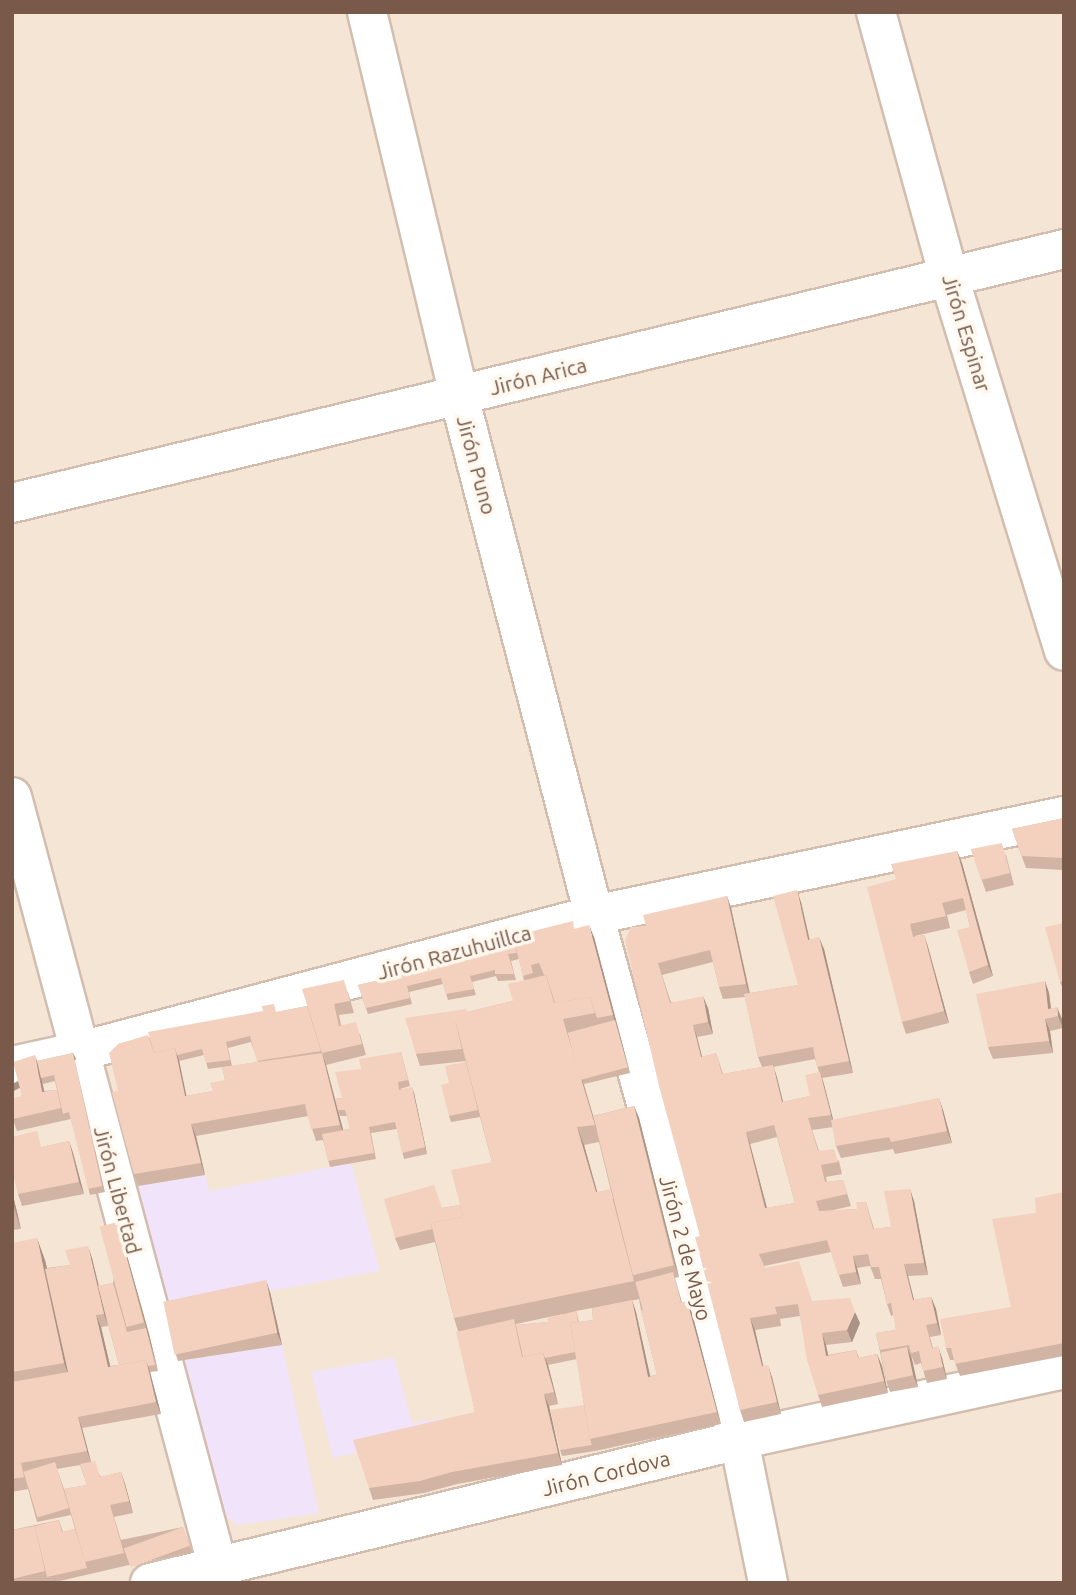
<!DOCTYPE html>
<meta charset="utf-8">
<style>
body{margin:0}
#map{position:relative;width:1076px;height:1595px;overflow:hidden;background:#fdf4e7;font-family:Ubuntu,sans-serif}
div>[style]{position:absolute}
.residential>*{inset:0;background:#f5e5d5;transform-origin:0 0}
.education>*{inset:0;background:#f1e3fa}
.roads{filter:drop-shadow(2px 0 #d2bdaf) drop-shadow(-2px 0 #d2bdaf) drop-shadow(0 2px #d2bdaf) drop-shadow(0 -2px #d2bdaf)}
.minor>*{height:38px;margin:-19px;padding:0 19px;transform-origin:19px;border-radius:19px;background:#fff}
.wall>*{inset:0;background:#d1b4a3}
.shaded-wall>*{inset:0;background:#aa9285;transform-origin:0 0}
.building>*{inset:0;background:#f3d1be;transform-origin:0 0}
span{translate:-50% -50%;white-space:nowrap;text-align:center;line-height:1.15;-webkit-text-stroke:7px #fff8ee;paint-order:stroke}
.street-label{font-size:21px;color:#78594a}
.frame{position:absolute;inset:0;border:14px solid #78594a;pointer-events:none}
</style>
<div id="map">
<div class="residential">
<i style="left:12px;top:12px;width:1052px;height:1571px"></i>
</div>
<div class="education">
<i style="clip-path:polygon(351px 1163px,380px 1271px,167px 1310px,138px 1186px,205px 1175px,209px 1191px)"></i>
<i style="clip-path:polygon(282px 1345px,319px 1513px,238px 1525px,221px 1513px,178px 1361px)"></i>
<i style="clip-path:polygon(394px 1357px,412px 1423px,443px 1418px,443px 1432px,333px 1458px,311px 1372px)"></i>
</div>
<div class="roads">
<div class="minor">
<i style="left:367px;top:12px;width:395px;rotate:76.5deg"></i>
<i style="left:459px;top:396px;width:536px;rotate:75.42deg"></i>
<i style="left:594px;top:915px;width:545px;rotate:74.56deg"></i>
<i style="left:739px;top:1440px;width:146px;rotate:78.5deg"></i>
<i style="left:876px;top:12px;width:275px;rotate:74.6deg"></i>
<i style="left:949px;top:277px;width:391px;rotate:72.9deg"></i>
<i style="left:12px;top:503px;width:1082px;rotate:-13.57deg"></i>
<i style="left:12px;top:797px;width:814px;rotate:75.04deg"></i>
<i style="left:12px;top:1066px;width:71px;rotate:-12.3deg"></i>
<i style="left:81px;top:1051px;width:531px;rotate:-14.85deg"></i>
<i style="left:594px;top:915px;width:480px;rotate:-11.9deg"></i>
<i style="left:150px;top:1583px;width:606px;rotate:-13.65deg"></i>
<i style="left:739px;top:1440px;width:333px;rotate:-12.3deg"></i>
</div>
</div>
<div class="wall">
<i style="clip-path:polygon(1064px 818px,1064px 870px,1026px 868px,1012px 829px)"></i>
<i style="clip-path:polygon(971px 849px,1006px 855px,1014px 885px,986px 892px)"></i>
<i style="clip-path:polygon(957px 851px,962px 863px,993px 976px,973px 984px,969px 972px,970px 927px,966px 910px,947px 915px,950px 928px,915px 936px,915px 937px,924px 935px,928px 947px,949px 1023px,906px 1034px,902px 1022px,896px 879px)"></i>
<i style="clip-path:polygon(evenodd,727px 896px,731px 908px,750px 993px,798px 985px,801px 902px,810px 940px,824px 949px,853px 1073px,822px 1078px,833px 1120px,943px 1110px,952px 1143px,895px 1154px,893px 1149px,841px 1158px,836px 1146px,833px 1127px,812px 1130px,819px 1151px,839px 1161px,842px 1174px,826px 1177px,827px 1182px,843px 1180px,851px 1206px,829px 1211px,857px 1209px,866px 1202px,874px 1229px,891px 1227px,914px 1201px,928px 1275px,908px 1276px,914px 1300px,931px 1297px,936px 1309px,941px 1335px,930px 1337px,933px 1348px,942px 1358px,947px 1379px,927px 1383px,921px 1363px,915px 1365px,912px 1357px,911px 1357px,918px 1387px,890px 1392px,886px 1380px,876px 1333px,896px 1330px,894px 1315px,891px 1316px,887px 1304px,881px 1279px,875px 1279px,870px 1266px,857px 1268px,861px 1284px,843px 1287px,831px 1252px,764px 1266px,765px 1268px,812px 1301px,860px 1323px,852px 1342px,826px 1345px,828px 1355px,856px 1350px,859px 1358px,877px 1354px,882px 1366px,888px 1393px,822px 1407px,818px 1395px,800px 1316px,780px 1319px,781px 1326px,755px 1330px,763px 1366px,772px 1377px,781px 1414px,744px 1422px,740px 1410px,700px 1236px,646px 926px,727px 896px,713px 962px,719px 987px,723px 999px,745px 997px,758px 1057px,762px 1067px,723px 1074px,716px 1053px,702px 1057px,697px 1037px,713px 1034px,708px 1008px,671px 1002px,662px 975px,713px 962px,727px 896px,815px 1059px,819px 1072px,810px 1096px,783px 1102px,773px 1067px,815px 1059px,727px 896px,777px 1137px,795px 1203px,767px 1208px,750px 1144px,777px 1137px)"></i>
<i style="clip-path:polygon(1064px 923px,1064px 991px,1060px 982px)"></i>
<i style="clip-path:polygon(evenodd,575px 929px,594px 937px,630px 1073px,584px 1084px,593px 1116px,634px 1106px,639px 1118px,679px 1277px,675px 1278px,682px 1302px,692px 1313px,721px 1424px,595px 1451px,562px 1456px,560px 1450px,584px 1405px,577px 1359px,548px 1365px,558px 1404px,549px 1406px,562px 1465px,457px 1484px,424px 1493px,373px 1500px,369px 1488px,475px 1412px,458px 1331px,454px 1318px,435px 1242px,400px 1250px,395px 1238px,442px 1208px,460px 1205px,492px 1162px,480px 1117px,451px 1122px,449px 1116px,449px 1083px,466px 1061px,420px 1066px,416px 1054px,467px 1012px,513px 1001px,524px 980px,519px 959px,511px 961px,516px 980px,498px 981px,496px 976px,472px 982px,476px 995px,448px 1000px,443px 984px,409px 992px,412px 1004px,368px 1014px,358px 985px,439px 966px,575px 929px,599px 1142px,613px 1199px,597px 1192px,584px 1145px,599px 1142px,575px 929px,639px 1299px,641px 1310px,657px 1375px,650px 1376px,636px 1312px,632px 1300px,630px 1301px,639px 1299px,575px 929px,592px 1308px,593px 1320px,579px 1322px,576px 1311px,592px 1308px,575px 929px,563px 1314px,548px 1322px,516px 1325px,516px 1324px,563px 1314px)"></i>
<i style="clip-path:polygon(1045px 981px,1049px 993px,1051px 1008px,1062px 1019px,1063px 1028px,1050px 1031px,1053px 1053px,993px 1059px,988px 1047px)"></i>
<i style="clip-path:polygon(evenodd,348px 992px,354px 1013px,339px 1015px,341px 1025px,360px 1034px,366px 1055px,326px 1065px,343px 1130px,350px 1129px,347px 1116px,340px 1116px,335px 1099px,342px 1098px,361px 1069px,401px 1052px,410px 1086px,400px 1089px,414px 1093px,427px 1154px,404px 1159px,397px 1129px,371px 1133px,376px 1159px,330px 1167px,323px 1140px,316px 1141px,308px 1116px,196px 1136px,205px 1175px,138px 1186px,134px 1174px,118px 1091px,118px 1044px,307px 1006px,348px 992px,251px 1042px,258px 1062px,232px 1066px,228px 1048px,251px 1042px,348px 992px,204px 1055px,208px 1069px,222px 1067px,225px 1080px,213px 1091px,186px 1096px,179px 1061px,204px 1055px)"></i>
<i style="clip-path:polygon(evenodd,73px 1053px,105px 1192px,90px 1195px,71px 1119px,17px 1131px,12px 1117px,37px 1061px,73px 1053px,55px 1081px,57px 1090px,44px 1091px,42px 1082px,43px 1084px,55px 1081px)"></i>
<i style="clip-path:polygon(69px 1141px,73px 1153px,84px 1194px,22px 1206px,18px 1194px,42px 1147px)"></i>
<i style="clip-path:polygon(12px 1191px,21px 1229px,12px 1230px)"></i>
<i style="clip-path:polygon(1064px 1192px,1064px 1356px,960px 1376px,954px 1360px,950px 1360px,946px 1348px,1011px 1307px,1036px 1213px)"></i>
<i style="clip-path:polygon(evenodd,121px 1234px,149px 1334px,158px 1371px,150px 1372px,161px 1414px,82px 1428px,91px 1462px,101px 1477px,121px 1472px,125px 1484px,133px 1513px,114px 1517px,121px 1540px,183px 1527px,192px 1552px,129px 1565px,51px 1583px,12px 1583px,12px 1530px,59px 1520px,63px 1532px,75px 1529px,71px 1515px,37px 1522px,28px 1489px,12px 1492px,12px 1243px,45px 1260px,47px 1268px,70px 1265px,92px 1258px,99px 1286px,113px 1283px,121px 1234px,103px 1306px,119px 1365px,110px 1366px,101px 1327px,108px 1326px,103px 1306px,121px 1234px,80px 1465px,87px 1485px,64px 1489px,57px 1469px,80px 1465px)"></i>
<i style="clip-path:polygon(270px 1292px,282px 1345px,178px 1361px,174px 1349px)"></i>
</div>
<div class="shaded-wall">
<i style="clip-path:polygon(957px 851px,962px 863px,993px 976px,988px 965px)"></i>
<i style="clip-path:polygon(797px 890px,801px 902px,812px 952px,808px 940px)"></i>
<i style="clip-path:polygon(727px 896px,731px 908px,750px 996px,746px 984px)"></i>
<i style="clip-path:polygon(589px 925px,594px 937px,630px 1073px,613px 1015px)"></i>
<i style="clip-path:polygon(924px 935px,928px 947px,949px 1023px,944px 1011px)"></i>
<i style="clip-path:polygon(819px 937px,824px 949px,853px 1073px,849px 1061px)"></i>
<i style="clip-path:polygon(1045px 981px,1049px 993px,1052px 1017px,1048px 1009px)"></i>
<i style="clip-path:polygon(703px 996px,708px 1008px,713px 1034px,708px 1022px)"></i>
<i style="clip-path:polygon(1057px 1007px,1062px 1019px,1063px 1028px,1058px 1016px)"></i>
<i style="clip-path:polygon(563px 1019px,569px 1037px,601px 1142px,595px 1125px)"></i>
<i style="clip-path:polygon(1045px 1019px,1050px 1031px,1053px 1053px,1049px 1041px)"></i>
<i style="clip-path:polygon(693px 1025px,697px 1037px,705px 1069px,701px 1057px)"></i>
<i style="clip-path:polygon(175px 1048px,179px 1060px,189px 1108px,185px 1096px)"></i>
<i style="left:73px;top:1053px;width:7px;height:136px;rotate:63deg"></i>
<i style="clip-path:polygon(322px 1053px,326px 1065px,345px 1137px,340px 1125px)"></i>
<i style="clip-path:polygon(35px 1055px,39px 1067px,47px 1104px,42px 1092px)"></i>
<i style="clip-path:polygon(773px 1065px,777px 1077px,786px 1114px,782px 1102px)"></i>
<i style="clip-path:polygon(820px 1072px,824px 1084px,835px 1127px,831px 1115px)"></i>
<i style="clip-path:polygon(412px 1087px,414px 1093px,427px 1154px,425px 1147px)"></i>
<i style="clip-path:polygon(939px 1098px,943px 1110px,952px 1143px,947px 1131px)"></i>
<i style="clip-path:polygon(634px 1106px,639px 1118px,679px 1277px,675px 1265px)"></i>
<i style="clip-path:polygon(191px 1124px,196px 1136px,205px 1175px,201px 1163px)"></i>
<i style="clip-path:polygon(577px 1127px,584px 1145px,602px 1209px,596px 1192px)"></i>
<i style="clip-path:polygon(746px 1132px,750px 1144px,770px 1220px,765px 1208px)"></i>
<i style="clip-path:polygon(69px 1141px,73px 1153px,84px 1194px,79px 1182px)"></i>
<i style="clip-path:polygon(910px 1189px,914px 1201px,928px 1275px,924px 1263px)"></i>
<i style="clip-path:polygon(12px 1191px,21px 1229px,12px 1201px)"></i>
<i style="clip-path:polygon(117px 1222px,121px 1234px,149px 1334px,158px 1371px)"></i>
<i style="clip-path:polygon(37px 1238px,45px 1260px,72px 1384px,64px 1363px)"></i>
<i style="clip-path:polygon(88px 1246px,92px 1258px,108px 1326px,104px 1314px)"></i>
<i style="clip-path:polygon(853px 1256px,857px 1268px,861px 1284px,856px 1272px)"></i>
<i style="clip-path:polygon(904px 1264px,908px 1276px,917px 1312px,913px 1300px)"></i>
<i style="clip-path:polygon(266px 1280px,270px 1292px,282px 1345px,277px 1333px)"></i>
<i style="clip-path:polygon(931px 1297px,936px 1309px,941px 1335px,937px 1323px)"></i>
<i style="clip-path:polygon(632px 1300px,636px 1312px,653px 1389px,648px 1377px)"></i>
<i style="clip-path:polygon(687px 1301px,692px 1313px,721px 1424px,717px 1412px)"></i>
<i style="clip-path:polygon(855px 1312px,860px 1323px,852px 1342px,847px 1330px)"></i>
<i style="clip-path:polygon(96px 1315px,101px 1327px,113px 1378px,108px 1367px)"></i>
<i style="clip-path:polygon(750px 1318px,755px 1330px,766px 1378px,762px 1366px)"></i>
<i style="clip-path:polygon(822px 1333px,826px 1345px,831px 1368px,826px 1356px)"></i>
<i style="clip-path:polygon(938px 1346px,942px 1358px,947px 1379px,943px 1367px)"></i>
<i style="clip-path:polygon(907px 1347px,912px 1359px,918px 1387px,913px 1375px)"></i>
<i style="clip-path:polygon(543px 1353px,548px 1365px,558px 1404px,554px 1392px)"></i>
<i style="clip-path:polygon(877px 1354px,882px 1366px,888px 1393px,884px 1381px)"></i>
<i style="clip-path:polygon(146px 1360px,150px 1372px,161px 1414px,156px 1402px)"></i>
<i style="clip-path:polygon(768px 1365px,772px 1377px,781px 1414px,777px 1402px)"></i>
<i style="clip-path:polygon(544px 1394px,549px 1406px,562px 1465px,558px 1453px)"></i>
<i style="clip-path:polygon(78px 1417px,82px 1428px,91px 1462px,87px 1451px)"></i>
<i style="clip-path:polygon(121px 1472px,125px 1484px,133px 1513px,129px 1501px)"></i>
</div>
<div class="building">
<i style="clip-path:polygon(1064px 818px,1064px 858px,1022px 856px,1012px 829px)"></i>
<i style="clip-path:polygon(1002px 843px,1010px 873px,981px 880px,971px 849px)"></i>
<i style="clip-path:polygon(957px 851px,988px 965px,969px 972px,957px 930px,970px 927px,963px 898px,942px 903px,946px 916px,910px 924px,913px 937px,924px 935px,944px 1011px,902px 1022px,867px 887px,896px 879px,891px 864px)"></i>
<i style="clip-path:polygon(797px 890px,808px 940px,819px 937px,849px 1061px,817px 1067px,813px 1047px,758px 1057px,744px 994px,798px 985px,773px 896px)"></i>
<i style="clip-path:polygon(evenodd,727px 896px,746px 984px,719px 987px,710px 950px,658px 963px,670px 1003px,703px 996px,708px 1022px,693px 1025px,701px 1057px,716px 1053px,722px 1074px,773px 1065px,782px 1102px,810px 1096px,805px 1075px,820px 1072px,831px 1115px,808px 1118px,818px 1151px,834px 1149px,838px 1162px,821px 1165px,825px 1182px,843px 1180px,847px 1194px,816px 1201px,819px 1211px,857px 1209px,856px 1202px,866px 1202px,873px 1229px,891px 1227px,884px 1191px,910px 1189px,924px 1263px,904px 1264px,913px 1300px,931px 1297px,937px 1323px,926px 1325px,932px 1348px,938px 1346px,943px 1367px,923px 1371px,919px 1351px,911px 1353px,909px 1345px,880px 1350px,876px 1333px,896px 1330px,891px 1303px,887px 1304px,879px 1267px,871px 1267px,868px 1254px,853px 1256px,856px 1272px,838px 1275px,827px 1240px,759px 1254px,765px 1268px,799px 1261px,812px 1301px,850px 1298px,855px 1312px,847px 1330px,822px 1333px,826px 1356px,856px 1350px,858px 1358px,877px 1354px,884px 1381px,818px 1395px,807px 1360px,798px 1304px,775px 1307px,777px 1314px,750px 1318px,762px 1366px,768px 1365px,777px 1402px,740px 1410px,695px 1237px,700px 1236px,659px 1086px,625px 940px,631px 927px,646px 926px,643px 915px,727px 896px,774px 1125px,795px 1203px,765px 1208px,746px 1132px,774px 1125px)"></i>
<i style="clip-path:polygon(573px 921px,574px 929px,589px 925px,613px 1015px,597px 1018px,590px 997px,555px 1003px,546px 975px,544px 975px,539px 963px,531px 965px,533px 973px,523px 976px,513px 936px)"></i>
<i style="clip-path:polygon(1064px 923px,1064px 981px,1060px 982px,1045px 927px)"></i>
<i style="clip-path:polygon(514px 942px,517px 953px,508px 954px,514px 974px,495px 974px,495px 970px,470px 976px,474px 989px,446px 994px,441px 978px,407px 986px,410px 998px,366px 1008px,358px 985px,439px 966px,437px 959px)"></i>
<i style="clip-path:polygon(546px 975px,554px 1003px,590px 997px,595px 1013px,563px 1019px,595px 1125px,577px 1127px,596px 1192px,610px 1189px,634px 1281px,454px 1318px,431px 1223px,463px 1217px,451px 1170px,492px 1162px,454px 1015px,513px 1001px,508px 984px)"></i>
<i style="clip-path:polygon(344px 980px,350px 1001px,334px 1004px,339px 1026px,356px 1022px,362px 1044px,322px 1053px,340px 1125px,311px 1129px,305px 1104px,191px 1124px,201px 1163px,134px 1174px,112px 1092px,118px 1091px,109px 1053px,118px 1044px,148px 1035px,154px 1053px,175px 1048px,185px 1096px,213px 1091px,210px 1083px,225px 1080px,222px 1067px,322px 1053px,302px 989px)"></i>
<i style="clip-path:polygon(1045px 981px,1048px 1009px,1057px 1007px,1058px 1016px,1045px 1019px,1049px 1041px,988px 1047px,976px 994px)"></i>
<i style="clip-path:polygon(274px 1004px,276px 1012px,307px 1006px,321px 1051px,257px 1061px,250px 1036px,226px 1042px,230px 1060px,206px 1063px,202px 1049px,177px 1055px,175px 1048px,154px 1053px,148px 1032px,263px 1011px,262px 1006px)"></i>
<i style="clip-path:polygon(466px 1009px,467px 1012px,454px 1015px,462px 1049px,416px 1054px,405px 1018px)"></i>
<i style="left:615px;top:1020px;width:49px;height:49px;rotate:75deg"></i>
<i style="clip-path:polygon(401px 1052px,408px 1080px,398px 1082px,399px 1090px,412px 1087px,425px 1147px,402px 1153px,395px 1122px,369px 1127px,374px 1153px,328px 1161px,322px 1134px,350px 1129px,345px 1110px,338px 1110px,335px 1099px,342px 1098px,335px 1072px,361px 1069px,359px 1059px)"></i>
<i style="clip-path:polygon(73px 1053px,102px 1186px,88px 1189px,69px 1112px,63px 1114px,54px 1075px,41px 1078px,37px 1061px)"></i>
<i style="clip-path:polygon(35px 1055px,42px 1092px,57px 1090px,61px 1108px,13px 1119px,12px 1098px,22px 1096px,13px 1062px)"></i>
<i style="clip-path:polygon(466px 1062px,478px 1110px,449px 1116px,441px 1085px,449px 1083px,445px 1066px)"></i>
<i style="clip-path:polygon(939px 1098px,947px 1131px,891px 1142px,889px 1137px,836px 1146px,831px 1120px)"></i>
<i style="left:634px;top:1106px;width:164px;height:42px;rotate:76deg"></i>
<i style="clip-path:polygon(37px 1131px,41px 1147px,69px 1141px,79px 1182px,18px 1194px,12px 1170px,12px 1137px)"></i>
<i style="clip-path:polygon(434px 1185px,442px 1208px,460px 1205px,463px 1217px,431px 1223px,432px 1229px,395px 1238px,384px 1199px)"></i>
<i style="clip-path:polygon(1064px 1192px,1064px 1343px,955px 1364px,951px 1348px,946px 1348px,940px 1319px,1011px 1307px,992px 1219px,1036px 1213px,1035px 1198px)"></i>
<i style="left:117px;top:1222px;width:104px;height:18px;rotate:75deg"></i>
<i style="clip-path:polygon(37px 1238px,64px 1363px,12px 1372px,12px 1243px)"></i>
<i style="clip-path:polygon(88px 1246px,104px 1314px,96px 1315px,108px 1367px,146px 1360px,156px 1402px,78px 1417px,87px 1451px,21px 1463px,24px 1477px,12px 1479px,12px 1382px,68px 1372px,45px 1269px,70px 1265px,65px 1250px)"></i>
<i style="left:673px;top:1272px;width:31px;height:39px;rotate:75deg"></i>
<i style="left:266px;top:1280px;width:54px;height:105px;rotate:78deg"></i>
<i style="clip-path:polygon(113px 1283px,127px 1332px,146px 1328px,155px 1365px,148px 1366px,146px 1360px,119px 1365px,98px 1286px)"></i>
<i style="clip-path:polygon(632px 1300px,648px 1377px,657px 1375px,641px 1310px,687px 1301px,717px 1412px,590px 1439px,570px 1323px,593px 1320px,592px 1308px)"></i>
<i style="clip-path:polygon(576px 1311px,578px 1322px,570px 1323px,575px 1352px,545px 1358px,543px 1353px,523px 1357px,516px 1325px,548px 1322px,547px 1318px)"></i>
<i style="clip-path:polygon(514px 1319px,522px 1357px,543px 1353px,554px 1392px,544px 1394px,558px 1453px,452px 1472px,420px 1481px,369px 1488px,353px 1440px,475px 1412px,456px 1332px)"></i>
<i style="left:907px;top:1347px;width:29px;height:27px;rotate:78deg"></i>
<i style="clip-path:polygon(584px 1405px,590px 1439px,592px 1445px,560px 1450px,550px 1410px)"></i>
<i style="clip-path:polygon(95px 1461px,100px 1477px,121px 1472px,129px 1501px,110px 1505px,124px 1553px,85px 1562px,64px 1489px,87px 1485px,80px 1464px)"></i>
<i style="left:55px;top:1462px;width:48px;height:33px;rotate:73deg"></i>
<i style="clip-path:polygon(59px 1520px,62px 1532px,75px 1529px,87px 1568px,47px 1577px,35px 1526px)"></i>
<i style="clip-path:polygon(35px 1526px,45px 1571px,12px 1579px,12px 1530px)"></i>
<i style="left:183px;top:1527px;width:20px;height:63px;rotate:70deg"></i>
</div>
<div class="street-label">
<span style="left:967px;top:333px;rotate:73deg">Jirón Espinar</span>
<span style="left:538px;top:376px;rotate:-14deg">Jirón Arica</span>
<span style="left:477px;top:465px;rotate:75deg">Jirón Puno</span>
<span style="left:454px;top:952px;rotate:-15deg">Jirón Razuhuillca</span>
<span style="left:118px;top:1190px;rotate:75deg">Jirón Libertad</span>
<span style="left:686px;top:1248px;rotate:75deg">Jirón 2 de Mayo</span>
<span style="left:606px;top:1473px;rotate:-14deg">Jirón Cordova</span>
</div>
<div class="frame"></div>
</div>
